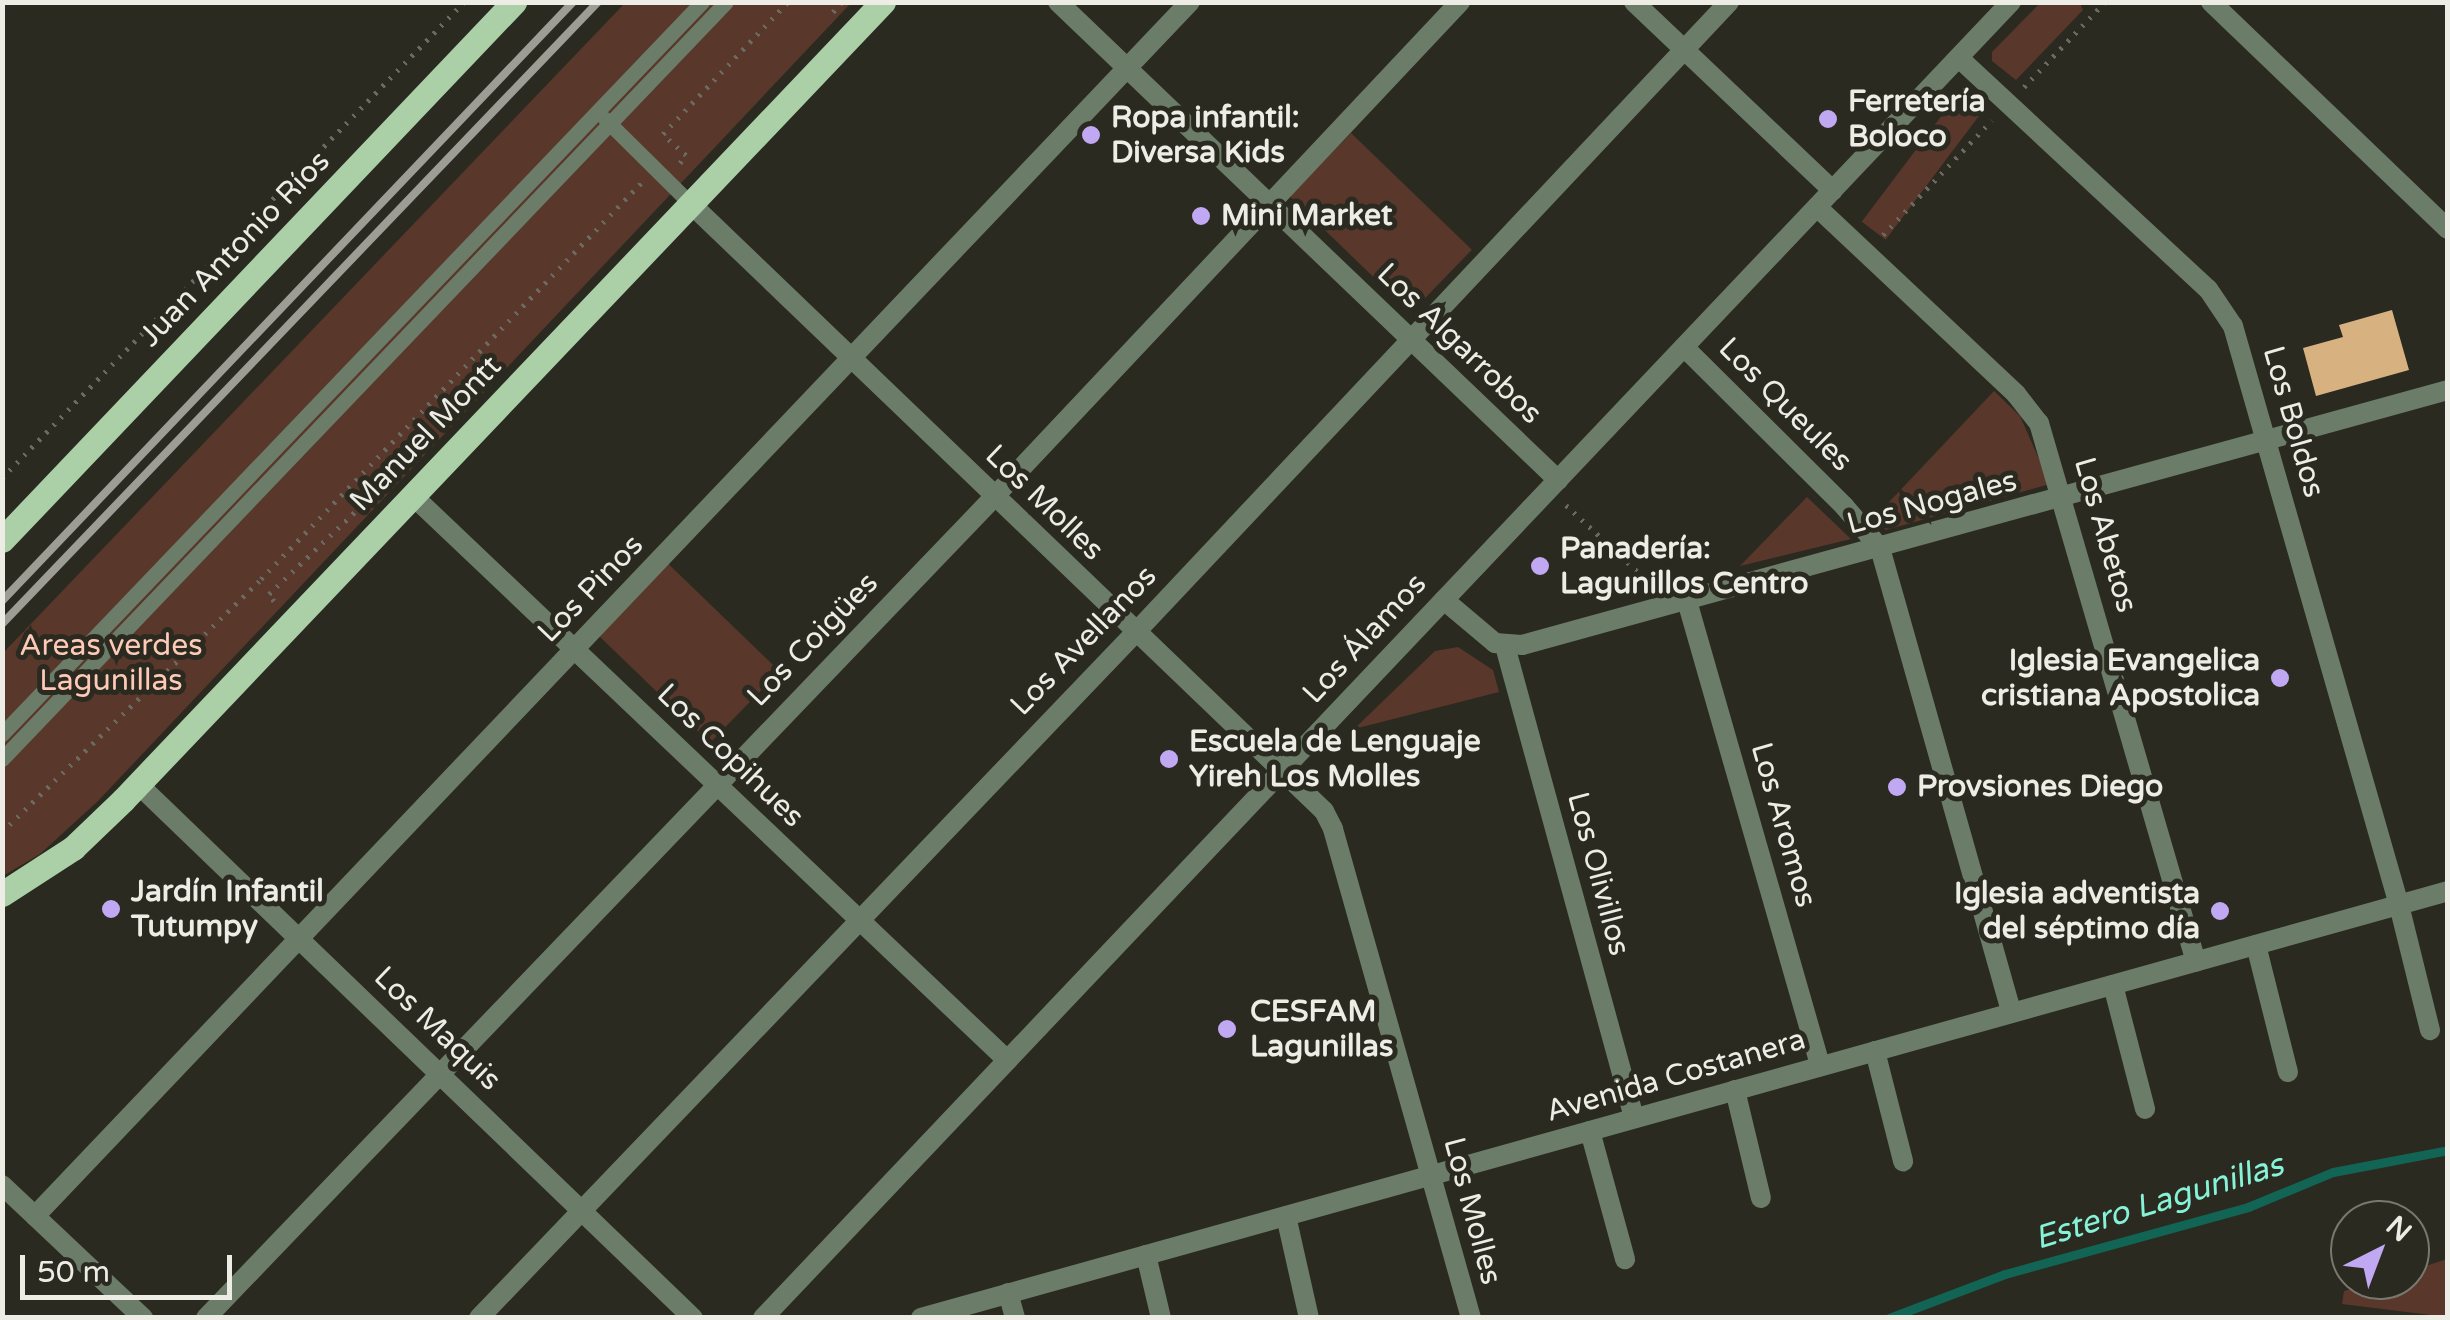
<!DOCTYPE html>
<meta charset="utf-8">
<style>
body{margin:0}
#map{position:relative;width:2450px;height:1320px;overflow:hidden;background:#2a2a20;font-family:"Varela Round",sans-serif}
div>[style]{position:absolute}
.green>*{inset:0;background:#5a372b;transform-origin:0 0}
.stream>*{height:9px;margin:-4.5px;padding:0 4.5px;transform-origin:4.5px;border-radius:4.5px;background:#126454}
.building>*{inset:0;background:#d7b280}
.path>*{height:5px;margin-top:-2.5px;transform-origin:0;background:repeating-linear-gradient(90deg,#6a6a61 0 2.5px,transparent 0 10.5px)}
.service>*{height:15px;margin:-7.5px;padding:0 7.5px;transform-origin:7.5px;border-radius:7.5px;background:#6b7c69}
.minor>*{height:20px;margin:-10px;padding:0 10px;transform-origin:10px;border-radius:10px;background:#6b7c69}
.primary>*{height:25px;margin:-12.5px;padding:0 12.5px;transform-origin:12.5px;border-radius:12.5px;background:#abcfa7}
.rail>*{height:8px;margin:-4px;padding:0 4px;transform-origin:4px;border-radius:4px;background:#9d9d95}
.dots>*{width:28px;height:28px;translate:-50% -50%;box-sizing:border-box;border:5px solid #2a2a20;border-radius:50%}
span{translate:-50% -50%;white-space:nowrap;text-align:center;line-height:1.15;-webkit-text-stroke:10px #2a2a20;paint-order:stroke}
.poi-label{font-size:30px;color:#edede6;font-weight:700}
.left{translate:0 -50%;text-align:left}
.right{translate:-100% -50%;text-align:right}
.street-label{font-size:30px;color:#edede6}
.park-label{font-size:30px;color:#fecab7}
.water-label{font-size:32px;color:#86f3d8;font-style:italic}
.frame{position:absolute;inset:0;border:5px solid #edede6;pointer-events:none}
.north{position:absolute;left:2330px;top:1200px;width:100px;height:100px;box-sizing:border-box;background:#2a2a20;border:2px solid #78786f;border-radius:50%;rotate:42deg;font-size:28px;font-weight:700;line-height:40px;text-align:center;color:#edede6}
.north::after{content:'';display:block;margin:auto;width:35px;height:45px;background:#c1a8f3;clip-path:polygon(50% 0,100% 100%,50% 72%,0 100%)}
.scale{position:absolute;left:20px;top:1255px;width:212px;height:45px;box-sizing:border-box;border:5px solid #edede6;border-top:0;padding-left:12px;font-size:30px;line-height:35px;white-space:nowrap;color:#edede6;-webkit-text-stroke:8px #2a2a20;paint-order:stroke}
</style>
<div id="map">
<div class="green">
<i style="clip-path:polygon(625px 3px,851px 3px,98px 801px,40px 854px,3px 876px,3px 653px)"></i>
<i style="clip-path:polygon(2040px 3px,2080px 3px,2083px 10px,2016px 80px,1992px 61px,1992px 52px)"></i>
<i style="left:1964px;top:86px;width:30px;height:170px;rotate:37deg"></i>
<i style="left:1351px;top:133px;width:168px;height:88px;rotate:44deg"></i>
<i style="clip-path:polygon(1994px 391px,2020px 416px,2050px 484px,1886px 530px,1874px 518px)"></i>
<i style="clip-path:polygon(1807px 497px,1851px 539px,1740px 566px)"></i>
<i style="left:655px;top:551px;width:173px;height:100px;rotate:44deg"></i>
<i style="clip-path:polygon(1458px 647px,1493px 670px,1499px 692px,1354px 729px,1435px 651px)"></i>
<i style="clip-path:polygon(2447px 1259px,2447px 1317px,2342px 1304px,2344px 1291px,2380px 1280px,2410px 1280px,2410px 1271px)"></i>
</div>
<div class="stream">
<i style="left:1889px;top:1318px;width:124px;rotate:-20.8deg"></i>
<i style="left:2005px;top:1274px;width:252px;rotate:-15.4deg"></i>
<i style="left:2248px;top:1207px;width:92px;rotate:-22.4deg"></i>
<i style="left:2333px;top:1172px;width:117px;rotate:-10.8deg"></i>
</div>
<div class="building">
<i style="clip-path:polygon(2392px 310px,2409px 370px,2316px 396px,2303px 348px,2343px 337px,2339px 325px)"></i>
</div>
<div class="path">
<i style="left:833px;top:12px;width:13px;rotate:-48deg"></i>
<i style="left:2024px;top:87px;width:117px;rotate:-46.4deg"></i>
<i style="left:680px;top:163px;width:10px;rotate:-53deg"></i>
<i style="left:686px;top:155px;width:31px;rotate:-138deg"></i>
<i style="left:663px;top:134px;width:182px;rotate:-46.6deg"></i>
<i style="left:1883px;top:235px;width:158px;rotate:-46.5deg"></i>
<i style="left:2px;top:478px;width:663px;rotate:-45.86deg"></i>
<i style="left:1566px;top:505px;width:119px;rotate:43deg"></i>
<i style="left:274px;top:601px;width:9px;rotate:-126deg"></i>
<i style="left:269px;top:594px;width:155px;rotate:-43.7deg"></i>
<i style="left:2px;top:832px;width:362px;rotate:-44.3deg"></i>
<i style="left:261px;top:579px;width:549px;rotate:-46.18deg"></i>
</div>
<div class="service">
<i style="left:605px;top:119px;width:121px;rotate:44.7deg"></i>
<i style="left:2px;top:734px;width:1013px;rotate:-46.28deg"></i>
<i style="left:2px;top:759px;width:1047px;rotate:-46.28deg"></i>
</div>
<div class="minor">
<i style="left:1058px;top:2px;width:692px;rotate:43.71deg"></i>
<i style="left:1634px;top:2px;width:274px;rotate:43.5deg"></i>
<i style="left:2211px;top:2px;width:328px;rotate:43.8deg"></i>
<i style="left:1959px;top:58px;width:340px;rotate:42.9deg"></i>
<i style="left:2208px;top:289px;width:45px;rotate:56deg"></i>
<i style="left:2233px;top:326px;width:602px;rotate:74deg"></i>
<i style="left:2399px;top:905px;width:129px;rotate:76.1deg"></i>
<i style="left:691px;top:204px;width:877px;rotate:43.8deg"></i>
<i style="left:1324px;top:811px;width:20px;rotate:63deg"></i>
<i style="left:1333px;top:829px;width:508px;rotate:74.24deg"></i>
<i style="left:1817px;top:207px;width:273px;rotate:43.2deg"></i>
<i style="left:2016px;top:394px;width:37px;rotate:52deg"></i>
<i style="left:2039px;top:423px;width:561px;rotate:73.76deg"></i>
<i style="left:1684px;top:347px;width:226px;rotate:44.8deg"></i>
<i style="left:1844px;top:506px;width:55px;rotate:49.4deg"></i>
<i style="left:1880px;top:548px;width:483px;rotate:74.2deg"></i>
<i style="left:412px;top:495px;width:821px;rotate:43.52deg"></i>
<i style="left:1444px;top:600px;width:67px;rotate:40.1deg"></i>
<i style="left:1495px;top:643px;width:27px;rotate:4deg"></i>
<i style="left:1522px;top:645px;width:960px;rotate:-15.4deg"></i>
<i style="left:1687px;top:601px;width:484px;rotate:74deg"></i>
<i style="left:1505px;top:646px;width:489px;rotate:74.7deg"></i>
<i style="left:138px;top:784px;width:770px;rotate:43.9deg"></i>
<i style="left:2256px;top:945px;width:131px;rotate:75.9deg"></i>
<i style="left:2113px;top:985px;width:128px;rotate:75.5deg"></i>
<i style="left:1875px;top:1051px;width:114px;rotate:75.7deg"></i>
<i style="left:1735px;top:1090px;width:111px;rotate:76.5deg"></i>
<i style="left:1590px;top:1131px;width:133px;rotate:74.7deg"></i>
<i style="left:2px;top:1185px;width:194px;rotate:43.3deg"></i>
<i style="left:35px;top:1216px;width:1676px;rotate:-46.43deg"></i>
<i style="left:1286px;top:1216px;width:105px;rotate:77.3deg"></i>
<i style="left:1146px;top:1255px;width:65px;rotate:76.6deg"></i>
<i style="left:1008px;top:1293px;width:26px;rotate:74deg"></i>
<i style="left:206px;top:1318px;width:1138px;rotate:-46.17deg"></i>
<i style="left:994px;top:497px;width:680px;rotate:-46.73deg"></i>
<i style="left:479px;top:1318px;width:950px;rotate:-46.24deg"></i>
<i style="left:1136px;top:632px;width:865px;rotate:-46.73deg"></i>
<i style="left:763px;top:1318px;width:1814px;rotate:-46.52deg"></i>
<i style="left:921px;top:1318px;width:1586px;rotate:-15.62deg"></i>
</div>
<div class="primary">
<i style="left:2px;top:540px;width:743px;rotate:-46.42deg"></i>
<i style="left:2px;top:894px;width:85px;rotate:-32.9deg"></i>
<i style="left:73px;top:848px;width:69px;rotate:-43.8deg"></i>
<i style="left:123px;top:800px;width:1102px;rotate:-46.4deg"></i>
</div>
<div class="rail">
<i style="left:2px;top:601px;width:828px;rotate:-46.37deg"></i>
<i style="left:2px;top:624px;width:861px;rotate:-46.22deg"></i>
</div>
<div class="dots">
<i style="left:1828px;top:119px;background:#c1a8f3"></i>
<i style="left:1091px;top:135px;background:#c1a8f3"></i>
<i style="left:1201px;top:216px;background:#c1a8f3"></i>
<i style="left:1540px;top:566px;background:#c1a8f3"></i>
<i style="left:2280px;top:678px;background:#c1a8f3"></i>
<i style="left:1169px;top:759px;background:#c1a8f3"></i>
<i style="left:1897px;top:787px;background:#c1a8f3"></i>
<i style="left:111px;top:909px;background:#c1a8f3"></i>
<i style="left:2220px;top:911px;background:#c1a8f3"></i>
<i style="left:1227px;top:1029px;background:#c1a8f3"></i>
</div>
<div class="poi-label">
<span class="left" style="left:1848px;top:119px">Ferretería<br>Boloco</span>
<span class="left" style="left:1111px;top:135px">Ropa infantil:<br>Diversa Kids</span>
<span class="left" style="left:1221px;top:216px">Mini Market</span>
<span class="left" style="left:1560px;top:566px">Panadería:<br>Lagunillos Centro</span>
<span class="right" style="left:2260px;top:678px">Iglesia Evangelica<br>cristiana Apostolica</span>
<span class="left" style="left:1189px;top:759px">Escuela de Lenguaje<br>Yireh Los Molles</span>
<span class="left" style="left:1917px;top:787px">Provsiones Diego</span>
<span class="left" style="left:131px;top:909px">Jardín Infantil<br>Tutumpy</span>
<span class="right" style="left:2200px;top:911px">Iglesia adventista<br>del séptimo día</span>
<span class="left" style="left:1250px;top:1029px">CESFAM<br>Lagunillas</span>
</div>
<div class="street-label">
<span style="left:235px;top:249px;rotate:-46deg">Juan Antonio Ríos</span>
<span style="left:1459px;top:344px;rotate:44deg">Los Algarrobos</span>
<span style="left:1785px;top:405px;rotate:45deg">Los Queules</span>
<span style="left:2293px;top:422px;rotate:74deg">Los Boldos</span>
<span style="left:426px;top:434px;rotate:-46deg">Manuel Montt</span>
<span style="left:1044px;top:503px;rotate:44deg">Los Molles</span>
<span style="left:1932px;top:503px;rotate:-15deg">Los Nogales</span>
<span style="left:2105px;top:535px;rotate:74deg">Los Abetos</span>
<span style="left:591px;top:589px;rotate:-46deg">Los Pinos</span>
<span style="left:1365px;top:639px;rotate:-47deg">Los Álamos</span>
<span style="left:813px;top:640px;rotate:-46deg">Los Coigües</span>
<span style="left:1084px;top:641px;rotate:-46deg">Los Avellanos</span>
<span style="left:730px;top:756px;rotate:44deg">Los Copihues</span>
<span style="left:1783px;top:825px;rotate:74deg">Los Aromos</span>
<span style="left:1598px;top:874px;rotate:75deg">Los Olivillos</span>
<span style="left:437px;top:1029px;rotate:44deg">Los Maquis</span>
<span style="left:1676px;top:1076px;rotate:-16deg">Avenida Costanera</span>
<span style="left:1472px;top:1211px;rotate:75deg">Los Molles</span>
</div>
<div class="park-label">
<span style="left:111px;top:663px">Areas verdes<br>Lagunillas</span>
</div>
<div class="water-label">
<span style="left:2159px;top:1202px;rotate:-17deg">Estero Lagunillas</span>
</div>
<div class="frame"></div>
<div class="north">N</div>
<div class="scale">50 m</div>
</div>
